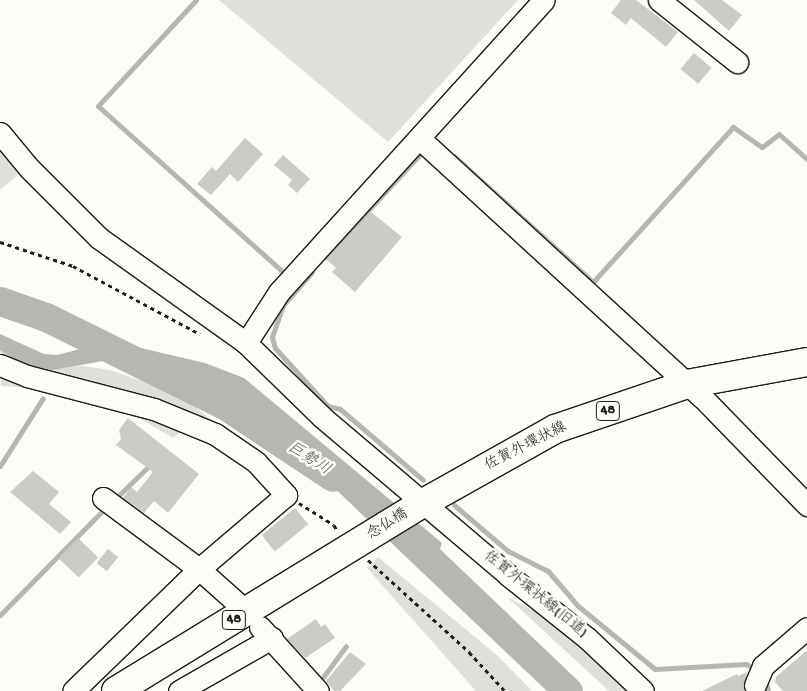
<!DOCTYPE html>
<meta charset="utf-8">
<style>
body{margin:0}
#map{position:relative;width:807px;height:691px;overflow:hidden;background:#fdfcf7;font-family:"Gochi Hand","Klee One",sans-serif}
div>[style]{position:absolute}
.green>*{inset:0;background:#e0dfdb}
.water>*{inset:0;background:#b7b6b2}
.stream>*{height:5px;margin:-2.5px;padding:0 2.5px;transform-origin:2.5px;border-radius:2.5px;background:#b7b6b2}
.river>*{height:29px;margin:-14.5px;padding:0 14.5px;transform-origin:14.5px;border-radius:14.5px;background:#b7b6b2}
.building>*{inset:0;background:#cccbc8;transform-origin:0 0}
.path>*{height:3px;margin-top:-1.5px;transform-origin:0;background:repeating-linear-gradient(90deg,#1c1c1c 0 4px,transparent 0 8px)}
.roads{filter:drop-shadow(1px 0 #1c1c1c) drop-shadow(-1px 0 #1c1c1c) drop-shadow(0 1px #1c1c1c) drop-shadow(0 -1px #1c1c1c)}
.minor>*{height:21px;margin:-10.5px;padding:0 10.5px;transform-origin:10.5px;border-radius:10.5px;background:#fdfcf7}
.major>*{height:28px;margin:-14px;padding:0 14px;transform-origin:14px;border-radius:14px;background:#fdfcf7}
span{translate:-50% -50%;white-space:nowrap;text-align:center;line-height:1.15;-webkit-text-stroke:5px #fdfcf7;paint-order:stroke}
.shield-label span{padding:1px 4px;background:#fdfcf7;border:1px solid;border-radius:4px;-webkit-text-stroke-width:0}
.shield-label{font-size:14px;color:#1c1c1c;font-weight:700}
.street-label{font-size:15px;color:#1c1c1c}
.water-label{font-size:16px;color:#5a5a58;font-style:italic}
</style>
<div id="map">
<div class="green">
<i style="clip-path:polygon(219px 0,518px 0,388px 142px)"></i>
<i style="clip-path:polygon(0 148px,20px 173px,0 190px)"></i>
<i style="clip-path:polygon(0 347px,20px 357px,110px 370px,179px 394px,262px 460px,185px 428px,173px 438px,114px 403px,56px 389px,1px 386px)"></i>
<i style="clip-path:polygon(378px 557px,498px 656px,532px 691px,476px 691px,367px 568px)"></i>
<i style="clip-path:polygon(507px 597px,558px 623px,632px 691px,609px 691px)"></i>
</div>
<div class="water">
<i style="clip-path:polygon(0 334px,44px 354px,57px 355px,111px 341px,205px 363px,244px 378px,442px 543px,439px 552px,418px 568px,325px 479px,314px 475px,299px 453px,239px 401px,216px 388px,139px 363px,109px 360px,52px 370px,22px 364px,0 350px)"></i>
</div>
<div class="stream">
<i style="left:196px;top:0;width:144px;rotate:132.8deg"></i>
<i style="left:98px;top:106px;width:250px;rotate:41.9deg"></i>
<i style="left:454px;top:156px;width:188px;rotate:42.2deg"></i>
<i style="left:593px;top:282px;width:209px;rotate:-47.9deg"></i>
<i style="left:733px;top:127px;width:35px;rotate:35deg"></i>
<i style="left:762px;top:147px;width:21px;rotate:-37deg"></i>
<i style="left:779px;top:134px;width:38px;rotate:42deg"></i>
<i style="left:325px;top:257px;width:147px;rotate:-47.2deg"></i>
<i style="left:312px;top:272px;width:44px;rotate:131.3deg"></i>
<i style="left:283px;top:305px;width:34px;rotate:109deg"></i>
<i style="left:272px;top:337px;width:11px;rotate:75deg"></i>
<i style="left:275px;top:348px;width:79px;rotate:47.6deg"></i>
<i style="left:328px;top:406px;width:12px;rotate:14deg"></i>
<i style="left:340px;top:409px;width:109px;rotate:40.5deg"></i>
<i style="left:0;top:466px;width:80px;rotate:-57.7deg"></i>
<i style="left:113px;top:501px;width:54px;rotate:-44.3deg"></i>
<i style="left:454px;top:505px;width:71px;rotate:40.4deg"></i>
<i style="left:508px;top:551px;width:45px;rotate:26.6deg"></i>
<i style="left:548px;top:571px;width:46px;rotate:49.4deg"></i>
<i style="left:578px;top:606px;width:99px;rotate:39.3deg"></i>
<i style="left:655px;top:669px;width:91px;rotate:-3.1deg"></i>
<i style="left:746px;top:664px;width:13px;rotate:29deg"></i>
<i style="left:0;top:615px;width:153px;rotate:-45.5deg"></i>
<i style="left:765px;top:679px;width:12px;rotate:76deg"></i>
<i style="left:318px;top:684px;width:47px;rotate:-53.6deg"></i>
</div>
<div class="river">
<i style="left:0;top:301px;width:49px;rotate:19.2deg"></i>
<i style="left:46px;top:317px;width:201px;rotate:26.3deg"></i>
<i style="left:226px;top:406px;width:128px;rotate:33.6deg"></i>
<i style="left:402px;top:533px;width:229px;rotate:43.6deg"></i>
</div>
<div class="building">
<i style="clip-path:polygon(621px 0,636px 0,678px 32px,666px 47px,631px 18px,626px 25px,611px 13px)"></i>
<i style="clip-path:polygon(694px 0,722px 0,742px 15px,729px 31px)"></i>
<i style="left:694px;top:53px;width:23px;height:21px;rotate:40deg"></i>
<i style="clip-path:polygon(245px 138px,263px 154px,238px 182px,230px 174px,211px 195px,197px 184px,212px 167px,216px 171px)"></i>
<i style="clip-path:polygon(283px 155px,310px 179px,297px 193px,288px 185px,292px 180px,274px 165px)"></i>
<i style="clip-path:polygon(371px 212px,402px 237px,355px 292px,332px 272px,336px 268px,326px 259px)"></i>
<i style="clip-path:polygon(128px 418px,199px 474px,168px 513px,154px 501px,144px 513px,123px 498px,131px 487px,137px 492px,153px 472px,116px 445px,121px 439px,119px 430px)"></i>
<i style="clip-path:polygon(33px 471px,59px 492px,49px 504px,71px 522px,60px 534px,10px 492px)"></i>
<i style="left:295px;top:508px;width:21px;height:43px;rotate:51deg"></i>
<i style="left:78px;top:538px;width:28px;height:28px;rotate:44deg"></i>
<i style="left:108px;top:549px;width:13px;height:18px;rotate:39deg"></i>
<i style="clip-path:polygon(316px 619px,321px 627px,325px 624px,335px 638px,305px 658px,287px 639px)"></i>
<i style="clip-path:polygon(807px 650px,807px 691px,783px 691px,775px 682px,776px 677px)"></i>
<i style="clip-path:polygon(350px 652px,366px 664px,340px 691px,334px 691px,326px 681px)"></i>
<i style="clip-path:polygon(747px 672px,744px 691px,702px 691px,737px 674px,738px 676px)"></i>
</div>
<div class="path">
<i style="left:0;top:242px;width:77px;rotate:18.2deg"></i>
<i style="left:73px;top:266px;width:144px;rotate:28.2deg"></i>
<i style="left:299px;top:503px;width:41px;rotate:32.2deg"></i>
<i style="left:334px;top:525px;width:8px;rotate:60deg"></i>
<i style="left:368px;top:560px;width:137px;rotate:42.3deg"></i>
<i style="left:469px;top:652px;width:53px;rotate:47.3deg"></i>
</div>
<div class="roads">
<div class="minor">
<i style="left:659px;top:0;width:100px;rotate:38.5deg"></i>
<i style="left:0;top:133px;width:45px;rotate:50.4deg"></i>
<i style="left:29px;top:168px;width:99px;rotate:45deg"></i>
<i style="left:99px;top:238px;width:181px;rotate:35.5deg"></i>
<i style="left:246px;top:343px;width:106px;rotate:44.2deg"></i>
<i style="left:322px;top:417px;width:244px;rotate:40.3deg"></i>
<i style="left:508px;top:575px;width:101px;rotate:38.6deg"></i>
<i style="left:587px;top:638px;width:77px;rotate:43.4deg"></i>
<i style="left:419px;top:138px;width:384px;rotate:42.5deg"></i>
<i style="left:702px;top:397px;width:151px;rotate:45.8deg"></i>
<i style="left:246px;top:343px;width:61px;rotate:-57.1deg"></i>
<i style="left:279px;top:292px;width:394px;rotate:-47.8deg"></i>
<i style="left:0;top:365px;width:29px;rotate:22deg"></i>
<i style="left:27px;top:376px;width:131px;rotate:14.6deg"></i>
<i style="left:154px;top:409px;width:66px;rotate:22.3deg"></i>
<i style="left:215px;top:434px;width:50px;rotate:34.3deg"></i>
<i style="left:256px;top:462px;width:45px;rotate:47.7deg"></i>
<i style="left:286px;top:495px;width:114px;rotate:139.6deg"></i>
<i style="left:199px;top:569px;width:175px;rotate:135.9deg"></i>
<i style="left:103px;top:498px;width:119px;rotate:36.5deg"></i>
<i style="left:199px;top:569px;width:50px;rotate:41.7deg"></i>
<i style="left:260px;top:627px;width:86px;rotate:47.8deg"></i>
<i style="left:755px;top:685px;width:21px;rotate:-67deg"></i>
<i style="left:763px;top:666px;width:58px;rotate:-40.8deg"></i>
<i style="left:179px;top:691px;width:107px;rotate:-29.7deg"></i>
</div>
<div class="major">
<i style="left:116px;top:691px;width:362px;rotate:-31.5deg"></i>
<i style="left:425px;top:502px;width:149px;rotate:-29.3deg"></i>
<i style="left:555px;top:429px;width:139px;rotate:-18.8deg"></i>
<i style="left:687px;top:384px;width:122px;rotate:-10.4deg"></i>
</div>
</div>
<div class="shield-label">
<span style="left:608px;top:411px">48</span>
<span style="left:234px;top:620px">48</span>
</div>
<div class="street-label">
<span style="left:526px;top:447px;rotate:-27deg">佐賀外環状線</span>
<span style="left:388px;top:525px;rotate:-32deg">念仏橋</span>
<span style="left:535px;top:595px;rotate:39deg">佐賀外環状線(旧道)</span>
</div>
<div class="water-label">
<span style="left:308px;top:460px;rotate:33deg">巨勢川</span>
</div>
</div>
